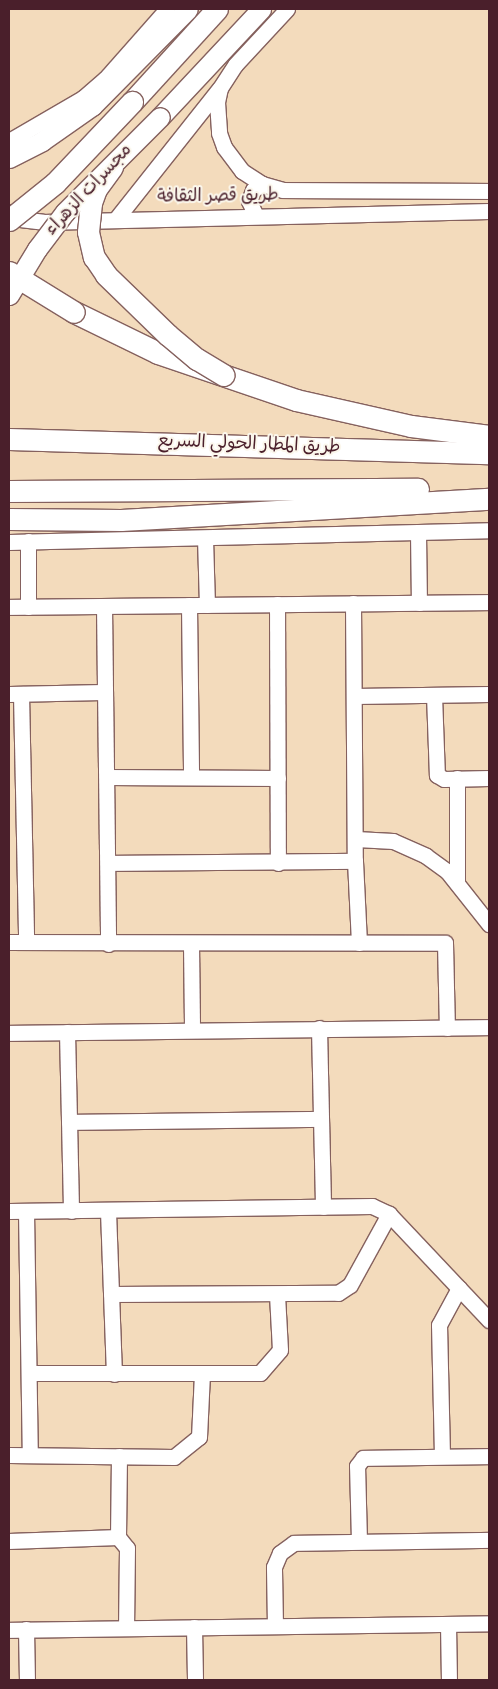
<!DOCTYPE html>
<meta charset="utf-8">
<style>
body{margin:0}
#map{position:relative;width:498px;height:1689px;overflow:hidden;background:#f3dbbc;font-family:Dekko,"Playpen Sans Arabic",sans-serif}
div>[style]{position:absolute}
.roads{filter:drop-shadow(1px 0 #85615e) drop-shadow(-1px 0 #85615e) drop-shadow(0 1px #85615e) drop-shadow(0 -1px #85615e)}
.minor>*{height:15px;margin:-7.5px;padding:0 7.5px;transform-origin:7.5px;border-radius:7.5px;background:#fff}
.major>*{height:19px;margin:-9.5px;padding:0 9.5px;transform-origin:9.5px;border-radius:9.5px;background:#fff}
.highway>*{height:21px;margin:-10.5px;padding:0 10.5px;transform-origin:10.5px;border-radius:10.5px;background:#fff}
.bridges{filter:drop-shadow(1px 0 #85615e) drop-shadow(-1px 0 #85615e) drop-shadow(0 1px #85615e) drop-shadow(0 -1px #85615e)}
.major-bridge>*{height:19px;margin:-9.5px;padding:0 9.5px;transform-origin:9.5px;border-radius:9.5px;background:#fff}
.highway-bridge>*{height:21px;margin:-10.5px;padding:0 10.5px;transform-origin:10.5px;border-radius:10.5px;background:#fff}
span{translate:-50% -50%;white-space:nowrap;text-align:center;line-height:1.15;-webkit-text-stroke:4px #fbf7ec;paint-order:stroke}
.street-label{font-size:18px;color:#4a1f2b}
.frame{position:absolute;inset:0;border:10px solid #4a1f2b;pointer-events:none}
</style>
<div id="map">
<div class="roads">
<div class="minor">
<i style="left:287px;top:9px;width:76px;rotate:132.9deg"></i>
<i style="left:235px;top:65px;width:27px;rotate:123deg"></i>
<i style="left:220px;top:88px;width:14px;rotate:102deg"></i>
<i style="left:217px;top:102px;width:31px;rotate:86deg"></i>
<i style="left:219px;top:133px;width:15px;rotate:70deg"></i>
<i style="left:224px;top:147px;width:30px;rotate:53deg"></i>
<i style="left:242px;top:171px;width:24px;rotate:33deg"></i>
<i style="left:262px;top:184px;width:22px;rotate:16deg"></i>
<i style="left:283px;top:190px;width:206px;rotate:0.3deg"></i>
<i style="left:9px;top:141px;width:86px;rotate:-30.2deg"></i>
<i style="left:83px;top:98px;width:29px;rotate:-41deg"></i>
<i style="left:105px;top:79px;width:94px;rotate:-48.5deg"></i>
<i style="left:9px;top:212px;width:13px;rotate:32deg"></i>
<i style="left:20px;top:219px;width:23px;rotate:7deg"></i>
<i style="left:43px;top:222px;width:446px;rotate:-1.4deg"></i>
<i style="left:256px;top:216px;width:17px;rotate:-115deg"></i>
<i style="left:249px;top:201px;width:12px;rotate:-70deg"></i>
<i style="left:253px;top:190px;width:11px;rotate:-34deg"></i>
<i style="left:116px;top:219px;width:166px;rotate:-51.6deg"></i>
<i style="left:418px;top:533px;width:70px;rotate:89.2deg"></i>
<i style="left:205px;top:538px;width:67px;rotate:88.3deg"></i>
<i style="left:28px;top:541px;width:66px;rotate:90deg"></i>
<i style="left:9px;top:542px;width:480px;rotate:-1.4deg"></i>
<i style="left:353px;top:603px;width:258px;rotate:89.6deg"></i>
<i style="left:355px;top:861px;width:82px;rotate:87.2deg"></i>
<i style="left:277px;top:604px;width:259px;rotate:89.8deg"></i>
<i style="left:189px;top:605px;width:171px;rotate:89.3deg"></i>
<i style="left:104px;top:606px;width:338px;rotate:89.3deg"></i>
<i style="left:9px;top:607px;width:480px;rotate:-0.6deg"></i>
<i style="left:9px;top:694px;width:94px;rotate:-1.2deg"></i>
<i style="left:21px;top:694px;width:248px;rotate:88.8deg"></i>
<i style="left:434px;top:695px;width:80px;rotate:87.9deg"></i>
<i style="left:437px;top:775px;width:8px;rotate:30deg"></i>
<i style="left:444px;top:779px;width:45px;rotate:-1.3deg"></i>
<i style="left:354px;top:696px;width:135px;rotate:-0.8deg"></i>
<i style="left:107px;top:777px;width:171px;rotate:0.3deg"></i>
<i style="left:356px;top:839px;width:37px;rotate:3deg"></i>
<i style="left:393px;top:841px;width:36px;rotate:24deg"></i>
<i style="left:426px;top:856px;width:26px;rotate:36deg"></i>
<i style="left:447px;top:871px;width:68px;rotate:51.6deg"></i>
<i style="left:108px;top:863px;width:247px;rotate:-0.5deg"></i>
<i style="left:457px;top:883px;width:105px;rotate:-90deg"></i>
<i style="left:9px;top:942px;width:436px;rotate:0.1deg"></i>
<i style="left:445px;top:943px;width:85px;rotate:88.7deg"></i>
<i style="left:191px;top:944px;width:86px;rotate:89.3deg"></i>
<i style="left:319px;top:1028px;width:179px;rotate:88.7deg"></i>
<i style="left:67px;top:1032px;width:179px;rotate:88.7deg"></i>
<i style="left:9px;top:1033px;width:480px;rotate:-0.7deg"></i>
<i style="left:69px;top:1122px;width:252px;rotate:-0.7deg"></i>
<i style="left:9px;top:1211px;width:363px;rotate:-0.8deg"></i>
<i style="left:372px;top:1206px;width:19px;rotate:25deg"></i>
<i style="left:389px;top:1214px;width:146px;rotate:46.7deg"></i>
<i style="left:26px;top:1211px;width:244px;rotate:89.1deg"></i>
<i style="left:108px;top:1211px;width:163px;rotate:87.9deg"></i>
<i style="left:111px;top:1294px;width:227px;rotate:-0.3deg"></i>
<i style="left:338px;top:1293px;width:14px;rotate:-34deg"></i>
<i style="left:350px;top:1285px;width:81px;rotate:-61.2deg"></i>
<i style="left:29px;top:1373px;width:231px"></i>
<i style="left:260px;top:1373px;width:30px;rotate:-49deg"></i>
<i style="left:280px;top:1350px;width:56px;rotate:-93.1deg"></i>
<i style="left:9px;top:1455px;width:165px;rotate:0.7deg"></i>
<i style="left:174px;top:1457px;width:32px;rotate:-39deg"></i>
<i style="left:199px;top:1437px;width:64px;rotate:-87.3deg"></i>
<i style="left:119px;top:1456px;width:81px;rotate:90.7deg"></i>
<i style="left:118px;top:1537px;width:14px;rotate:51deg"></i>
<i style="left:127px;top:1548px;width:80px;rotate:90.7deg"></i>
<i style="left:442px;top:1456px;width:131px;rotate:-91.3deg"></i>
<i style="left:439px;top:1325px;width:42px;rotate:-61.6deg"></i>
<i style="left:9px;top:1541px;width:109px;rotate:-2.1deg"></i>
<i style="left:359px;top:1541px;width:75px;rotate:-91.5deg"></i>
<i style="left:357px;top:1466px;width:10px;rotate:-53deg"></i>
<i style="left:363px;top:1458px;width:126px;rotate:-0.9deg"></i>
<i style="left:448px;top:1624px;width:56px;rotate:89deg"></i>
<i style="left:275px;top:1626px;width:59px;rotate:-91deg"></i>
<i style="left:274px;top:1567px;width:15px;rotate:-67deg"></i>
<i style="left:280px;top:1553px;width:17px;rotate:-36deg"></i>
<i style="left:294px;top:1543px;width:195px;rotate:-0.9deg"></i>
<i style="left:194px;top:1627px;width:53px;rotate:88.9deg"></i>
<i style="left:26px;top:1629px;width:51px;rotate:88.9deg"></i>
<i style="left:9px;top:1630px;width:480px;rotate:-0.8deg"></i>
</div>
<div class="major">
<i style="left:160px;top:117px;width:148px;rotate:-46.9deg"></i>
<i style="left:9px;top:158px;width:37px;rotate:-27deg"></i>
<i style="left:42px;top:141px;width:61px;rotate:-35deg"></i>
<i style="left:92px;top:106px;width:136px;rotate:-45.3deg"></i>
</div>
<div class="highway">
<i style="left:132px;top:102px;width:126px;rotate:-47.6deg"></i>
<i style="left:74px;top:312px;width:93px;rotate:26deg"></i>
<i style="left:158px;top:353px;width:146px;rotate:18.8deg"></i>
<i style="left:296px;top:400px;width:118px;rotate:12.7deg"></i>
<i style="left:411px;top:426px;width:79px;rotate:7.3deg"></i>
<i style="left:9px;top:439px;width:480px;rotate:1.7deg"></i>
<i style="left:9px;top:491px;width:409px;rotate:-0.3deg"></i>
<i style="left:9px;top:519px;width:112px;rotate:0.5deg"></i>
<i style="left:121px;top:520px;width:369px;rotate:-3.3deg"></i>
</div>
</div>
<div class="bridges">
<div class="major-bridge">
<i style="left:9px;top:295px;width:54px;rotate:-58.7deg"></i>
<i style="left:37px;top:249px;width:46px;rotate:-52.9deg"></i>
<i style="left:65px;top:212px;width:134px;rotate:-45deg"></i>
</div>
<div class="highway-bridge">
<i style="left:112px;top:167px;width:27px;rotate:126deg"></i>
<i style="left:96px;top:189px;width:15px;rotate:110deg"></i>
<i style="left:91px;top:203px;width:29px;rotate:96deg"></i>
<i style="left:88px;top:232px;width:26px;rotate:77deg"></i>
<i style="left:94px;top:257px;width:22px;rotate:56deg"></i>
<i style="left:106px;top:275px;width:86px;rotate:44.1deg"></i>
<i style="left:168px;top:335px;width:38px;rotate:40deg"></i>
<i style="left:197px;top:359px;width:31px;rotate:31deg"></i>
<i style="left:9px;top:220px;width:59px;rotate:-38.8deg"></i>
<i style="left:55px;top:183px;width:112px;rotate:-46.5deg"></i>
<i style="left:9px;top:272px;width:76px;rotate:31.6deg"></i>
</div>
</div>
<div class="street-label">
<span style="left:90px;top:191px;rotate:-47deg">مجسرات الزهراء</span>
<span style="left:218px;top:198px;rotate:-1deg">طريق قصر الثقافة</span>
<span style="left:249px;top:446px;rotate:2deg">طريق المطار الحولي السريع</span>
</div>
<div class="frame"></div>
</div>
